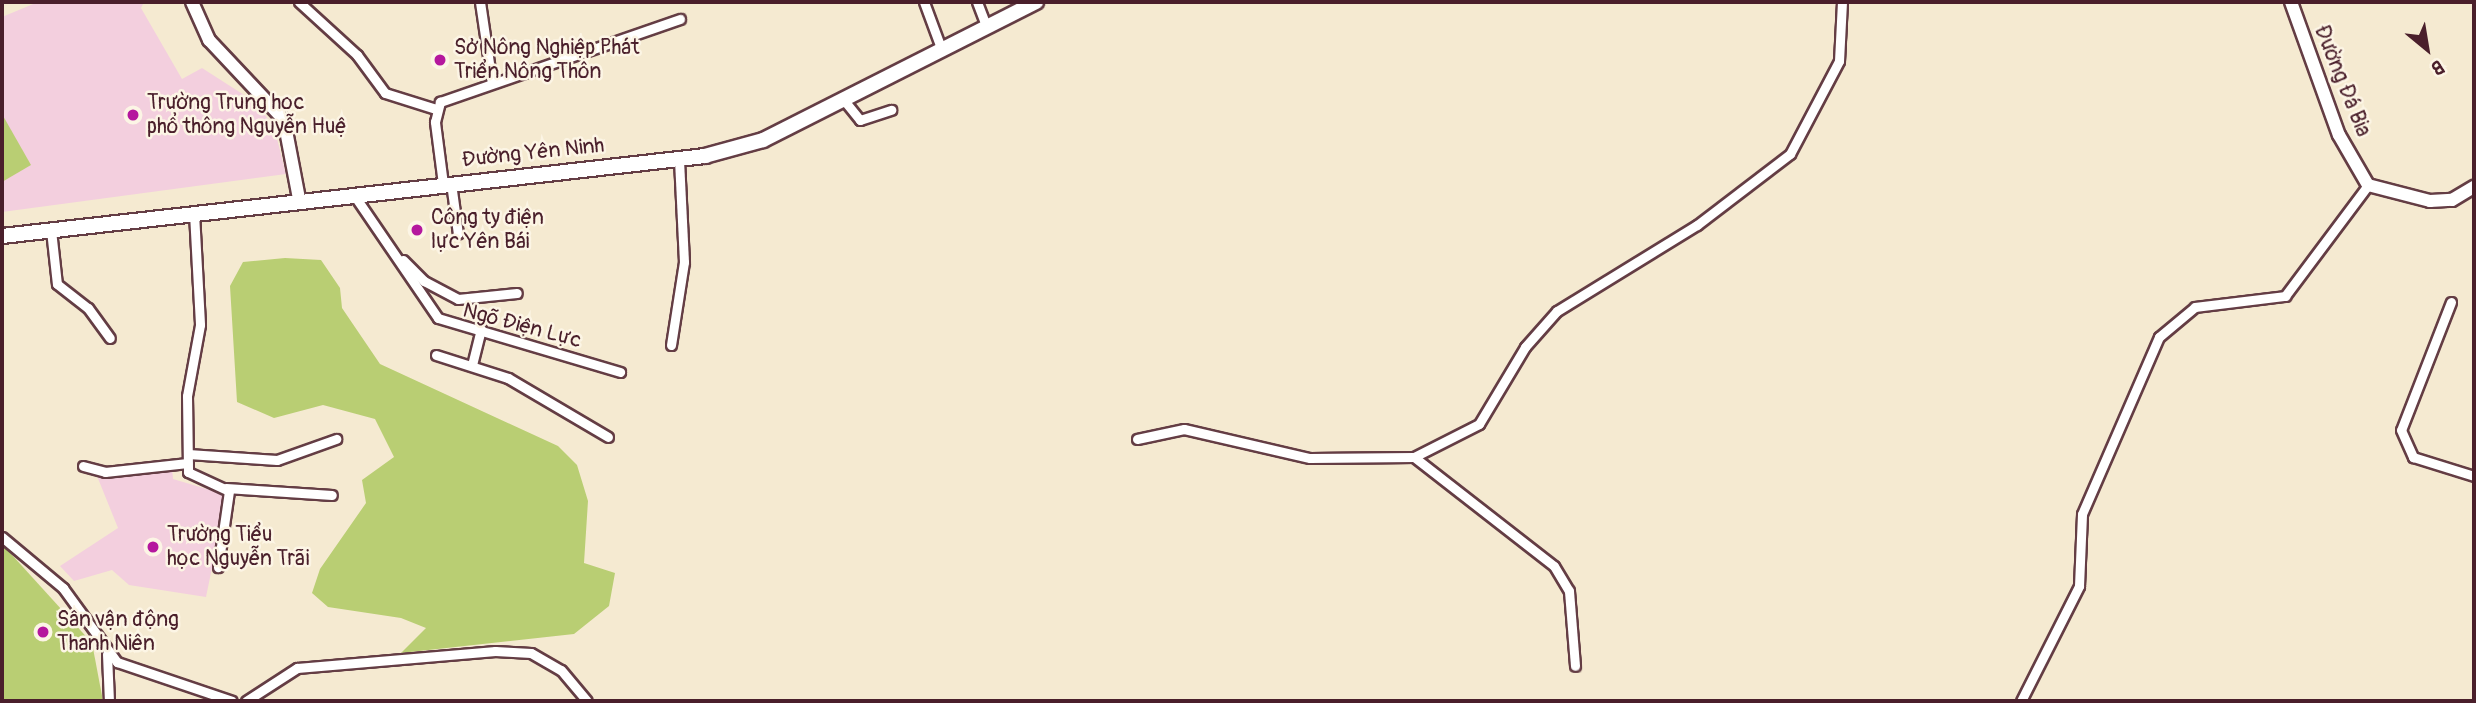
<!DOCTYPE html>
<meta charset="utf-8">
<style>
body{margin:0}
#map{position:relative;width:2476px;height:703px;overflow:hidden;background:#f5ead1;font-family:Pangolin,sans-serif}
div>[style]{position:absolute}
.built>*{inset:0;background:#f3cfde}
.green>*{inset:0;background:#b9ce73}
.roads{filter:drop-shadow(2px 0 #643d44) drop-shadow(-2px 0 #643d44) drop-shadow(0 2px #643d44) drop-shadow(0 -2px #643d44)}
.street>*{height:9px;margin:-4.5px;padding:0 4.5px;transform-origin:4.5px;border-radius:4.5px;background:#fff}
.secondary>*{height:12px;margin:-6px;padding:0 6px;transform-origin:6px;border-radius:6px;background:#fff}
.primary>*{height:14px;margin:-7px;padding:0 7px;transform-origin:7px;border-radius:7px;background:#fff}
.dots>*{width:19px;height:19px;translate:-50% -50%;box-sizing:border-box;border:4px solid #fcf5e5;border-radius:50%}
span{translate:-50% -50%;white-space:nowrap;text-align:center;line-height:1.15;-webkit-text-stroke:5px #fcf5e5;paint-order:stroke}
.poi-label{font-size:21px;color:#4a1f2b}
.left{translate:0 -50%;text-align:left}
.street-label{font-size:21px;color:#4a1f2b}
.frame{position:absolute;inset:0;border:4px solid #4a1f2b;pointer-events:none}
.north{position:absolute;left:2392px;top:14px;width:70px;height:70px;-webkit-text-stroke:5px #fcf5e5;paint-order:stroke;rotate:150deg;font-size:19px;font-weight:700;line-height:28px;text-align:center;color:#4a1f2b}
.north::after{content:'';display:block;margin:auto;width:24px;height:32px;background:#4a1f2b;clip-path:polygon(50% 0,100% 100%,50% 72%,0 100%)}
</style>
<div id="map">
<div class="built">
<i style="clip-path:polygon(38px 2px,144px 2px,141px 8px,182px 79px,202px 68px,255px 102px,274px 127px,286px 174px,2px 212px,2px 17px)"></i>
<i style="clip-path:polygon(172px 468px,173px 479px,227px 495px,206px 597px,129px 585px,112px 570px,74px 581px,60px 566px,118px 528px,97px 476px)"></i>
</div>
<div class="green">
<i style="clip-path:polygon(2px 114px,31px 165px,2px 182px)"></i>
<i style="clip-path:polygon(285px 258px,321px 260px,340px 288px,342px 308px,380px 364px,558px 446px,577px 465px,588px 501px,584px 563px,615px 573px,609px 606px,574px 634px,401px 653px,426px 628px,401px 618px,328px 607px,312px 593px,320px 569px,366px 503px,362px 480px,394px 457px,375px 419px,323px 405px,274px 418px,237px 402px,230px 286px,243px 262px)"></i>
<i style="clip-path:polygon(2px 544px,92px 643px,103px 701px,2px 701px)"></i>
</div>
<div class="roads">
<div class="street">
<i style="left:299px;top:2px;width:79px;rotate:42.4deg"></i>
<i style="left:357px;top:55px;width:47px;rotate:53.6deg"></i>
<i style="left:385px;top:93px;width:53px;rotate:17.4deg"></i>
<i style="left:480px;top:2px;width:82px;rotate:81.6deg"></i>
<i style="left:924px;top:2px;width:49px;rotate:69.7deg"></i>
<i style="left:977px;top:2px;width:26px;rotate:69deg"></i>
<i style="left:843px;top:99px;width:27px;rotate:51deg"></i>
<i style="left:860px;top:120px;width:33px;rotate:-18deg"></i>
<i style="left:451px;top:183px;width:51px;rotate:82.2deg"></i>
<i style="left:443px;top:184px;width:63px;rotate:-97.4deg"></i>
<i style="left:435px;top:122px;width:21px;rotate:-76deg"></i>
<i style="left:440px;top:102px;width:254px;rotate:-19.1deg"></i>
<i style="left:354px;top:195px;width:149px;rotate:55.7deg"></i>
<i style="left:438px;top:318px;width:190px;rotate:16.5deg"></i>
<i style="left:194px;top:213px;width:112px;rotate:86.9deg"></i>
<i style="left:200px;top:325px;width:72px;rotate:100.4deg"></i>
<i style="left:187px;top:396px;width:76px;rotate:89.2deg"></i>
<i style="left:188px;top:472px;width:45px;rotate:24.9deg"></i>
<i style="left:229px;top:491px;width:77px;rotate:98.2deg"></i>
<i style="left:51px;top:230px;width:54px;rotate:83.7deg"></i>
<i style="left:57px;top:284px;width:39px;rotate:38deg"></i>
<i style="left:88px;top:308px;width:37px;rotate:54deg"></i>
<i style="left:403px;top:260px;width:30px;rotate:45deg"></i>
<i style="left:424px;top:281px;width:38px;rotate:28deg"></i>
<i style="left:458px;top:299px;width:59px;rotate:-5.8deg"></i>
<i style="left:2451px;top:302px;width:137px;rotate:111.3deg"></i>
<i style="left:2401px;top:430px;width:30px;rotate:66deg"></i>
<i style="left:2413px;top:457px;width:64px;rotate:17.3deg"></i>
<i style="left:671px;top:345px;width:84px;rotate:-81.1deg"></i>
<i style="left:684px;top:262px;width:103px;rotate:-92.8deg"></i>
<i style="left:436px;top:355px;width:76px;rotate:17.7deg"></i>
<i style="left:508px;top:378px;width:116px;rotate:30.5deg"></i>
<i style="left:472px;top:365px;width:37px;rotate:-76deg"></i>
<i style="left:1137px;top:439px;width:48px;rotate:-12deg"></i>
<i style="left:1184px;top:429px;width:129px;rotate:13deg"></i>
<i style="left:1310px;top:458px;width:104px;rotate:-0.6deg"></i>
<i style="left:1414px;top:457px;width:177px;rotate:37.9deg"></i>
<i style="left:1554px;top:566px;width:29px;rotate:59deg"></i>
<i style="left:1569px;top:591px;width:75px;rotate:85.4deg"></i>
<i style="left:188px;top:454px;width:89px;rotate:3.9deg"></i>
<i style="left:277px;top:460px;width:63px;rotate:-19.6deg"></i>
<i style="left:1414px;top:457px;width:73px;rotate:-26.9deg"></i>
<i style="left:1479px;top:424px;width:90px;rotate:-59.1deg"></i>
<i style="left:1525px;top:347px;width:48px;rotate:-48.4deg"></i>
<i style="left:1557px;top:311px;width:164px;rotate:-31.6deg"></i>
<i style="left:1697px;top:225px;width:117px;rotate:-37.4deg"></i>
<i style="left:1790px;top:154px;width:105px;rotate:-62.2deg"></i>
<i style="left:1839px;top:61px;width:59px;rotate:-87.1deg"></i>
<i style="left:83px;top:466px;width:23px;rotate:15deg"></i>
<i style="left:105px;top:472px;width:83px;rotate:-6.2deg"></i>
<i style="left:226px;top:488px;width:106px;rotate:3.8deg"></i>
<i style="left:2px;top:537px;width:80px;rotate:39.9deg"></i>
<i style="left:63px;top:588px;width:92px;rotate:53.9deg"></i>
<i style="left:117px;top:662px;width:121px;rotate:18.7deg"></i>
<i style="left:107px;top:654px;width:47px;rotate:87.6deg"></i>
<i style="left:246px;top:701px;width:61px;rotate:-32.9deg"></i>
<i style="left:297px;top:668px;width:199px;rotate:-4.9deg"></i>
<i style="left:495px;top:651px;width:36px;rotate:3deg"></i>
<i style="left:531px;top:653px;width:34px;rotate:30deg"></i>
<i style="left:561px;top:670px;width:40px;rotate:50deg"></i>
<i style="left:2021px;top:701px;width:129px;rotate:-63.2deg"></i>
<i style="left:2079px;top:586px;width:72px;rotate:-87.6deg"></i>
<i style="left:2082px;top:514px;width:193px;rotate:-66.5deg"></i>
<i style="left:2159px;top:337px;width:47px;rotate:-39.8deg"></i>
<i style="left:2195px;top:307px;width:91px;rotate:-7deg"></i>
<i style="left:2285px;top:296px;width:139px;rotate:-53.2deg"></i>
</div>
<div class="secondary">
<i style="left:192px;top:2px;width:42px;rotate:65.9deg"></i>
<i style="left:209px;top:40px;width:110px;rotate:46.8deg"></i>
<i style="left:284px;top:120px;width:80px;rotate:79.2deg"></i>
<i style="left:2291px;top:2px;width:141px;rotate:70.2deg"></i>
<i style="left:2339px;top:135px;width:58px;rotate:59.9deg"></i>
<i style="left:2368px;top:185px;width:64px;rotate:14.5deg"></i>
<i style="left:2430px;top:201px;width:22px;rotate:-3deg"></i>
<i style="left:2452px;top:200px;width:26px;rotate:-31deg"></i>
</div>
<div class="primary">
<i style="left:2px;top:236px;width:708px;rotate:-6.49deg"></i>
<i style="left:705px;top:156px;width:60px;rotate:-15.4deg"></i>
<i style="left:763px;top:140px;width:306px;rotate:-26.8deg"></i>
</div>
</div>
<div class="dots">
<i style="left:440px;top:60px;background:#b5179e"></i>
<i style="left:133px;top:115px;background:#b5179e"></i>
<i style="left:417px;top:230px;background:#b5179e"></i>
<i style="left:153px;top:547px;background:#b5179e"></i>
<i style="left:43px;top:632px;background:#b5179e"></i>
</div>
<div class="poi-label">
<span class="left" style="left:454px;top:60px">Sở Nông Nghiệp Phát<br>Triển Nông Thôn</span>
<span class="left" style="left:147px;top:115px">Trường Trung học<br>phổ thông Nguyễn Huệ</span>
<span class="left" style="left:431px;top:230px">Công ty điện<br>lực Yên Bái</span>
<span class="left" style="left:167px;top:547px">Trường Tiểu<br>học Nguyễn Trãi</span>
<span class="left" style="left:57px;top:632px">Sân vận động<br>Thanh Niên</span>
</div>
<div class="street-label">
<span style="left:2342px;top:81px;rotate:68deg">Đường Đá Bia</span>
<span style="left:533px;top:153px;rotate:-6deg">Đường Yên Ninh</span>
<span style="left:522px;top:326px;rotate:15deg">Ngõ Điện Lực</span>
</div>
<div class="frame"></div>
<div class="north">B</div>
</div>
